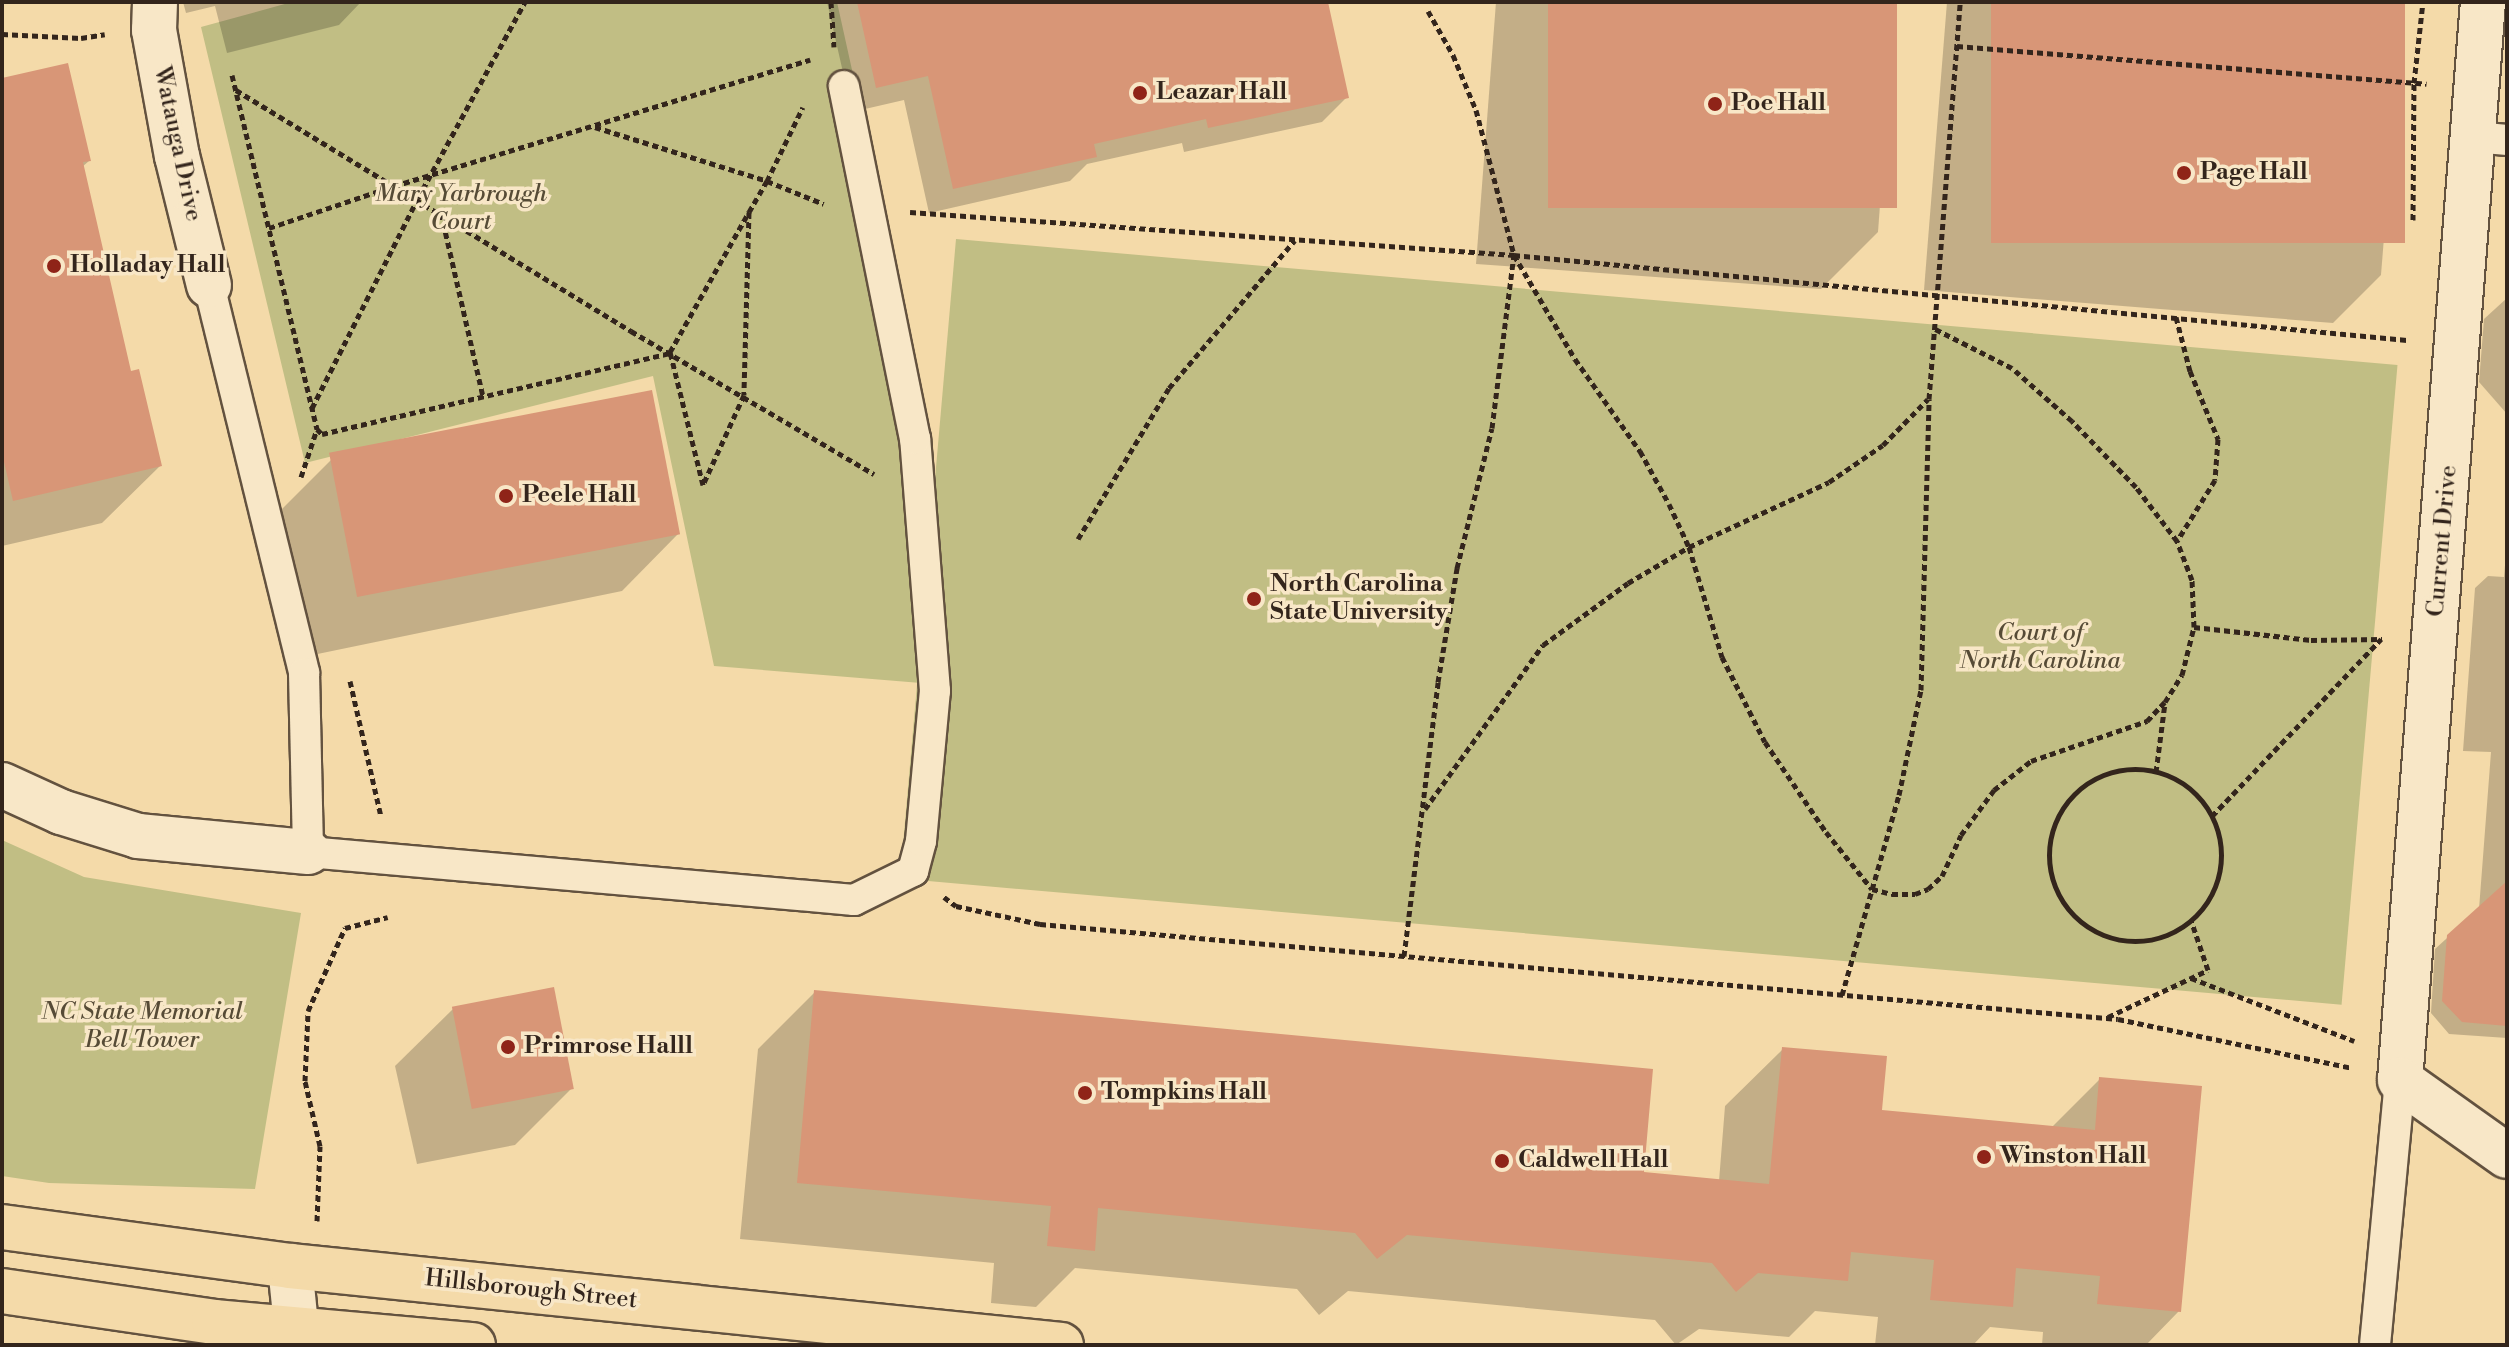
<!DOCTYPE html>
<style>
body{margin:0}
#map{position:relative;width:2509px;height:1347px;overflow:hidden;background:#f4daa9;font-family:"Libre Bodoni",serif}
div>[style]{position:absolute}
.green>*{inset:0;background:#c1be84;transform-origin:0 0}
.shadow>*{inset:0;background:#0003}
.building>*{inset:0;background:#d89677;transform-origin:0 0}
.path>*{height:5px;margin-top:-2.5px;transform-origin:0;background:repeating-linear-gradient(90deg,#33251c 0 6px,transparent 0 10px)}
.path>.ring{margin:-2.5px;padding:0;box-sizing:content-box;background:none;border:5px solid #33251c;border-radius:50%}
.roads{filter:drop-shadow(2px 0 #63523f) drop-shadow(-2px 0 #63523f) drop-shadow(0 2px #63523f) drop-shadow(0 -2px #63523f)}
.service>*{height:30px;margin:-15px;padding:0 15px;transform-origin:15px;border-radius:15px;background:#f8e7c7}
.minor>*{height:44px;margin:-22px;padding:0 22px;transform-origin:22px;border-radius:22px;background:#f8e7c7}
.primary>*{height:44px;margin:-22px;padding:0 22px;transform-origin:22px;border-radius:22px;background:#f4daa9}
.dots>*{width:22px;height:22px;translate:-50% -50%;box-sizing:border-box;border:4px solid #f8e7c7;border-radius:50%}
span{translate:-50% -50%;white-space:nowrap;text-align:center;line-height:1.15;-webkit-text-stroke:7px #f8e7c7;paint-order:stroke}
.poi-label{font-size:24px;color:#33251c;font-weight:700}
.left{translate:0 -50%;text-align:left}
.street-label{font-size:24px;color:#33251c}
.park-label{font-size:24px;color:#564b36;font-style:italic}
.frame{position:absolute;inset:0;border:4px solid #33251c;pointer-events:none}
</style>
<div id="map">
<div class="green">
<i style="clip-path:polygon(292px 2px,837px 2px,913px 346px,921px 683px,714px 666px,653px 376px,305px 463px,201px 27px)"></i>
<i style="left:956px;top:239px;width:1447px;height:642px;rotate:5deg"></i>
<i style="clip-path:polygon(2px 840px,84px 877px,301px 913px,255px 1189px,49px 1183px,2px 1176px)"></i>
</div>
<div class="shadow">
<i style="clip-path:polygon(183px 2px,361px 2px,339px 25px,227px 53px,215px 6px,186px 13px)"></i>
<i style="clip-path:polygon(827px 2px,1326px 2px,1347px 97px,1322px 122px,1184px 152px,1182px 143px,1087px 164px,1070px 181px,929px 213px,904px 100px,852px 112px)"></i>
<i style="clip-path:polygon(1496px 2px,1895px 2px,1878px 232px,1821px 289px,1476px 264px)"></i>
<i style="clip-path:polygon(1947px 2px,2403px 2px,2381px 275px,2333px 323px,1924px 290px)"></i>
<i style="clip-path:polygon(2px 80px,89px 161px,82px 167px,129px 373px,160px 466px,102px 523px,2px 546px)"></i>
<i style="clip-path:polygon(2507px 298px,2507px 414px,2479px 382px,2484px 319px)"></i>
<i style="clip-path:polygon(331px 460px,679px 533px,622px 591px,303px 657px,274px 517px)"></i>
<i style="clip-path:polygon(2507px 541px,2507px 1038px,2449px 1034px,2431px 1013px,2435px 949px,2479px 909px,2491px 752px,2463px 751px,2475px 588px,2488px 576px,2504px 577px)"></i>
<i style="clip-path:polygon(815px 992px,1642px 1174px,1719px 1181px,1725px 1106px,1783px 1049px,1880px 1112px,2051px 1128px,2100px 1079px,2179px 1311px,2146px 1345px,2042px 1345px,2043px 1332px,1990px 1327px,1973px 1345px,1875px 1345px,1878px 1317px,1815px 1311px,1789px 1337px,1699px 1329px,1676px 1345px,1655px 1320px,1348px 1291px,1319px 1315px,1297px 1289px,1075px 1268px,1036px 1307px,991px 1303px,994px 1263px,740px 1239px,758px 1049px)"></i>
<i style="clip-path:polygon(453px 1009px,572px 1088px,515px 1145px,417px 1164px,395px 1066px)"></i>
</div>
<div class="building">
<i style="clip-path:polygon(857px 2px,1328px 2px,1349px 98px,1208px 128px,1206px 119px,1094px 144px,1097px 157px,953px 189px,928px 76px,876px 88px)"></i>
<i style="left:1548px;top:2px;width:349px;height:206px"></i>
<i style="left:1991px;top:2px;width:414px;height:241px"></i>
<i style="clip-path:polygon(68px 63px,91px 161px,83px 162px,131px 371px,139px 369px,162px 466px,13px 501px,2px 453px,2px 78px)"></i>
<i style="left:652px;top:390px;width:147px;height:329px;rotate:79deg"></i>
<i style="clip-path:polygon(2507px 881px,2507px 1026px,2462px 1022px,2442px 1001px,2447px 935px)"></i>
<i style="left:554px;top:987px;width:104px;height:104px;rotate:79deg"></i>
<i style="clip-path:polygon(814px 990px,1653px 1069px,1644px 1172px,1769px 1184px,1782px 1047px,1887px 1056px,1882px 1110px,2095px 1130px,2099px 1077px,2202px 1086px,2181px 1312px,2097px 1304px,2100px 1276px,2016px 1268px,2013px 1307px,1930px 1300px,1934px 1260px,1851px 1252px,1848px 1281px,1758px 1273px,1736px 1292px,1712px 1263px,1407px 1235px,1377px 1259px,1355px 1233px,1098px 1208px,1095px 1251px,1047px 1246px,1051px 1206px,797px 1183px)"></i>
</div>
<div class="path">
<i style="left:831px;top:2px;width:45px;rotate:86.2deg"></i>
<i style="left:1428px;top:11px;width:51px;rotate:60.4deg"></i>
<i style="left:1453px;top:55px;width:60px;rotate:67.3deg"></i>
<i style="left:1476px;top:110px;width:150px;rotate:75.3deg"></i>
<i style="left:1514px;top:255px;width:121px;rotate:59.6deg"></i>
<i style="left:1575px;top:359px;width:113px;rotate:54.8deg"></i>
<i style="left:1640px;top:451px;width:60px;rotate:61.3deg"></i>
<i style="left:1669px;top:504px;width:47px;rotate:65.1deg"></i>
<i style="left:1689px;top:547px;width:115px;rotate:73.3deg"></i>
<i style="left:1722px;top:657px;width:95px;rotate:63.2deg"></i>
<i style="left:1765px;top:742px;width:109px;rotate:55.9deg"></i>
<i style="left:1826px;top:832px;width:73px;rotate:51.1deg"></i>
<i style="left:1872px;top:889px;width:21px;rotate:14deg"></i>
<i style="left:1892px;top:894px;width:23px"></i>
<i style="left:1915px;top:894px;width:14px;rotate:-21deg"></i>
<i style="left:1928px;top:889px;width:19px;rotate:-43deg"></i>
<i style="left:1942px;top:876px;width:45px;rotate:-65.1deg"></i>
<i style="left:1961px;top:835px;width:56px;rotate:-53.7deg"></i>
<i style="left:1994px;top:790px;width:47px;rotate:-38.1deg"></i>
<i style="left:2031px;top:761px;width:123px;rotate:-19deg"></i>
<i style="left:2147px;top:721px;width:26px;rotate:-47deg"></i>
<i style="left:2165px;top:702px;width:32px;rotate:-58deg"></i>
<i style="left:2182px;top:675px;width:49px;rotate:-76deg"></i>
<i style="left:2194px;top:627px;width:47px;rotate:-92.4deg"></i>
<i style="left:2192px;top:580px;width:42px;rotate:-111deg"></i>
<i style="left:2177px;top:541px;width:68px;rotate:-127.2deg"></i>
<i style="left:2136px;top:487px;width:92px;rotate:-134.1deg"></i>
<i style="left:2072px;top:421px;width:80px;rotate:-138.5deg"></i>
<i style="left:2012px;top:368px;width:86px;rotate:-153.1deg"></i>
<i style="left:2px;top:34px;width:79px;rotate:2.9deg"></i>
<i style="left:81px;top:38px;width:24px;rotate:-9deg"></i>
<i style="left:1957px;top:46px;width:471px;rotate:4.6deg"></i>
<i style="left:232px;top:75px;width:364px;rotate:76.5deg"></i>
<i style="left:317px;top:429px;width:7px;rotate:45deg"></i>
<i style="left:322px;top:434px;width:356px;rotate:-13.1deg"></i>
<i style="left:236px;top:90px;width:463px;rotate:31.4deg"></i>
<i style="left:631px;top:331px;width:282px;rotate:30.5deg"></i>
<i style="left:595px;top:127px;width:180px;rotate:17.4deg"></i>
<i style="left:767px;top:181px;width:61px;rotate:22deg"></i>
<i style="left:749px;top:212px;width:183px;rotate:91.6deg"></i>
<i style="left:744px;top:395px;width:99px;rotate:114.5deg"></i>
<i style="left:703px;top:485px;width:137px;rotate:-103.9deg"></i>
<i style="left:670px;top:352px;width:161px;rotate:-60.6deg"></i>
<i style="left:749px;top:212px;width:36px;rotate:-60deg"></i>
<i style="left:767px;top:181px;width:82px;rotate:-64.1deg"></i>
<i style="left:910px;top:212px;width:606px;rotate:4.07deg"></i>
<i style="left:1514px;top:255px;width:897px;rotate:5.44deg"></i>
<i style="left:441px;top:213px;width:189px;rotate:77.1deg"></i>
<i style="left:2413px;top:220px;width:137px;rotate:-89.6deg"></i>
<i style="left:2414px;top:83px;width:81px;rotate:-83.7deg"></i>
<i style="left:269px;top:228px;width:132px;rotate:-18.6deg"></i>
<i style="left:394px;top:186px;width:435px;rotate:-16.9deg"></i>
<i style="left:2176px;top:317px;width:56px;rotate:75.5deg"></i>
<i style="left:2190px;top:371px;width:74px;rotate:67.6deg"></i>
<i style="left:2218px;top:439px;width:41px;rotate:94.2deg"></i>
<i style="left:2215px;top:480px;width:72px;rotate:121.9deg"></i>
<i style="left:312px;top:408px;width:235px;rotate:-63.2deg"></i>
<i style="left:418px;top:198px;width:223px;rotate:-61.4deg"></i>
<i style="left:301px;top:477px;width:51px;rotate:-71.6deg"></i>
<i style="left:1078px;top:539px;width:176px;rotate:-58.9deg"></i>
<i style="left:1169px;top:388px;width:194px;rotate:-49.6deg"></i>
<i style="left:2194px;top:627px;width:118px;rotate:6.3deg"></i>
<i style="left:2311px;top:640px;width:71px;rotate:-0.8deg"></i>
<i style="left:350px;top:681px;width:139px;rotate:77.1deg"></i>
<i class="ring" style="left:2049px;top:769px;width:167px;height:167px"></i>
<i style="left:2156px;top:772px;width:70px;rotate:-82.6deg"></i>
<i style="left:1425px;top:809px;width:202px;rotate:-54.3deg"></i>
<i style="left:1543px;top:645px;width:105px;rotate:-36.1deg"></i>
<i style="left:1628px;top:583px;width:71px;rotate:-30.5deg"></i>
<i style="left:1689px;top:547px;width:154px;rotate:-24.9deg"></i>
<i style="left:1829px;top:482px;width:65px;rotate:-34.4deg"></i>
<i style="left:1883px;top:445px;width:64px;rotate:-45.6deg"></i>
<i style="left:2212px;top:816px;width:245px;rotate:-46.3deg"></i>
<i style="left:944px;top:897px;width:15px;rotate:37deg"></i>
<i style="left:956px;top:906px;width:86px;rotate:12.1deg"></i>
<i style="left:1040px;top:924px;width:1082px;rotate:5.04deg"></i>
<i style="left:2118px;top:1019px;width:239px;rotate:11.8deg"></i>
<i style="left:1404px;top:956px;width:276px;rotate:-82.9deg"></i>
<i style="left:1438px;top:682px;width:116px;rotate:-80.5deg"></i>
<i style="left:1457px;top:568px;width:144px;rotate:-76deg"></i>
<i style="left:1492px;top:428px;width:174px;rotate:-82.8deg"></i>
<i style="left:2191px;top:978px;width:175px;rotate:21.1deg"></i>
<i style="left:1842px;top:995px;width:208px;rotate:-74.1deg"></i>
<i style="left:1899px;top:795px;width:107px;rotate:-78.2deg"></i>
<i style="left:1921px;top:690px;width:291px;rotate:-88.4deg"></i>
<i style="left:1929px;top:399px;width:398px;rotate:-85.5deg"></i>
<i style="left:2108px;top:1017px;width:110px;rotate:-25.2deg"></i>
<i style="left:2208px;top:970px;width:53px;rotate:-108.8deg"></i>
<i style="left:317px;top:1221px;width:75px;rotate:-87.7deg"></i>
<i style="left:320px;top:1146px;width:67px;rotate:-103deg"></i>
<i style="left:305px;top:1081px;width:70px;rotate:-87.5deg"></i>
<i style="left:308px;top:1011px;width:91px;rotate:-66deg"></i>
<i style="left:345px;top:928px;width:44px;rotate:-14.3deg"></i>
</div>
<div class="roads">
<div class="service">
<i style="left:2474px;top:137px;width:33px;rotate:5deg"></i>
<i style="left:209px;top:285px;width:399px;rotate:76.2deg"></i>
<i style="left:304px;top:673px;width:179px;rotate:88.7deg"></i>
<i style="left:308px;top:852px;width:548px;rotate:5.02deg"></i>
<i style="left:854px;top:900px;width:66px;rotate:-26.2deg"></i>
<i style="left:913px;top:871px;width:31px;rotate:-75deg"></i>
<i style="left:921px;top:841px;width:151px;rotate:-84.7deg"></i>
<i style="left:935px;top:691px;width:253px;rotate:-94.5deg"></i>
<i style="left:915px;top:439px;width:360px;rotate:-101.4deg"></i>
<i style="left:2375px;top:1345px;width:266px;rotate:-84.6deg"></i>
</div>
<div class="minor">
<i style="left:155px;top:2px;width:28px;rotate:92deg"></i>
<i style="left:154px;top:30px;width:128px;rotate:79.7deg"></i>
<i style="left:177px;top:156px;width:133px;rotate:76.1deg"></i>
<i style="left:2483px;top:2px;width:1081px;rotate:94.4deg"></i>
<i style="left:2400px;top:1080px;width:131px;rotate:35.4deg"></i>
<i style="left:2px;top:785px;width:65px;rotate:24.6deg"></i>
<i style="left:61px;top:812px;width:81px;rotate:17.3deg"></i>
<i style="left:138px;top:836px;width:171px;rotate:5.4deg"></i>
<i style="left:290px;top:1266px;width:79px;rotate:84.2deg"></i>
</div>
<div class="primary">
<i style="left:2px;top:1227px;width:291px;rotate:7.7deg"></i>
<i style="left:290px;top:1266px;width:775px;rotate:5.85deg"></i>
<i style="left:2px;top:1291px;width:214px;rotate:8.3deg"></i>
<i style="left:214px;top:1322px;width:260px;rotate:5.1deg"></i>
</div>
</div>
<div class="dots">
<i style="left:1140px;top:93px;background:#8f2418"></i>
<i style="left:1715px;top:104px;background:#8f2418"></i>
<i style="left:2184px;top:173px;background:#8f2418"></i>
<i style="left:54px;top:266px;background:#8f2418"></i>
<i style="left:506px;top:496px;background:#8f2418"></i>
<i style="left:1254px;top:599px;background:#8f2418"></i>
<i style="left:508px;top:1047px;background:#8f2418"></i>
<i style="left:1085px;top:1093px;background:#8f2418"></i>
<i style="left:1984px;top:1157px;background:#8f2418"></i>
<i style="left:1502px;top:1161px;background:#8f2418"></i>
</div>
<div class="poi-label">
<span class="left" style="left:1156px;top:93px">Leazar Hall</span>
<span class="left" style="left:1731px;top:104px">Poe Hall</span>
<span class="left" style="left:2200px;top:173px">Page Hall</span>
<span class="left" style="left:70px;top:266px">Holladay Hall</span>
<span class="left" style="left:522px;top:496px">Peele Hall</span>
<span class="left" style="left:1270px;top:599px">North Carolina<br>State University</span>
<span class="left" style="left:524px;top:1047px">Primrose Halll</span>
<span class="left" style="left:1101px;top:1093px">Tompkins Hall</span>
<span class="left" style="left:2000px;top:1157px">Winston Hall</span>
<span class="left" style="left:1518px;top:1161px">Caldwell Hall</span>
</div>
<div class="street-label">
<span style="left:177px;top:144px;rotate:78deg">Watauga Drive</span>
<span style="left:2443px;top:541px;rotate:-85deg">Current Drive</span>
<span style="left:531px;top:1290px;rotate:6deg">Hillsborough Street</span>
</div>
<div class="park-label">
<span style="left:461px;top:209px">Mary Yarbrough<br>Court</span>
<span style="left:2040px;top:648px">Court of<br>North Carolina</span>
<span style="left:142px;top:1027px">NC State Memorial<br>Bell Tower</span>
</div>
<div class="frame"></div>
</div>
